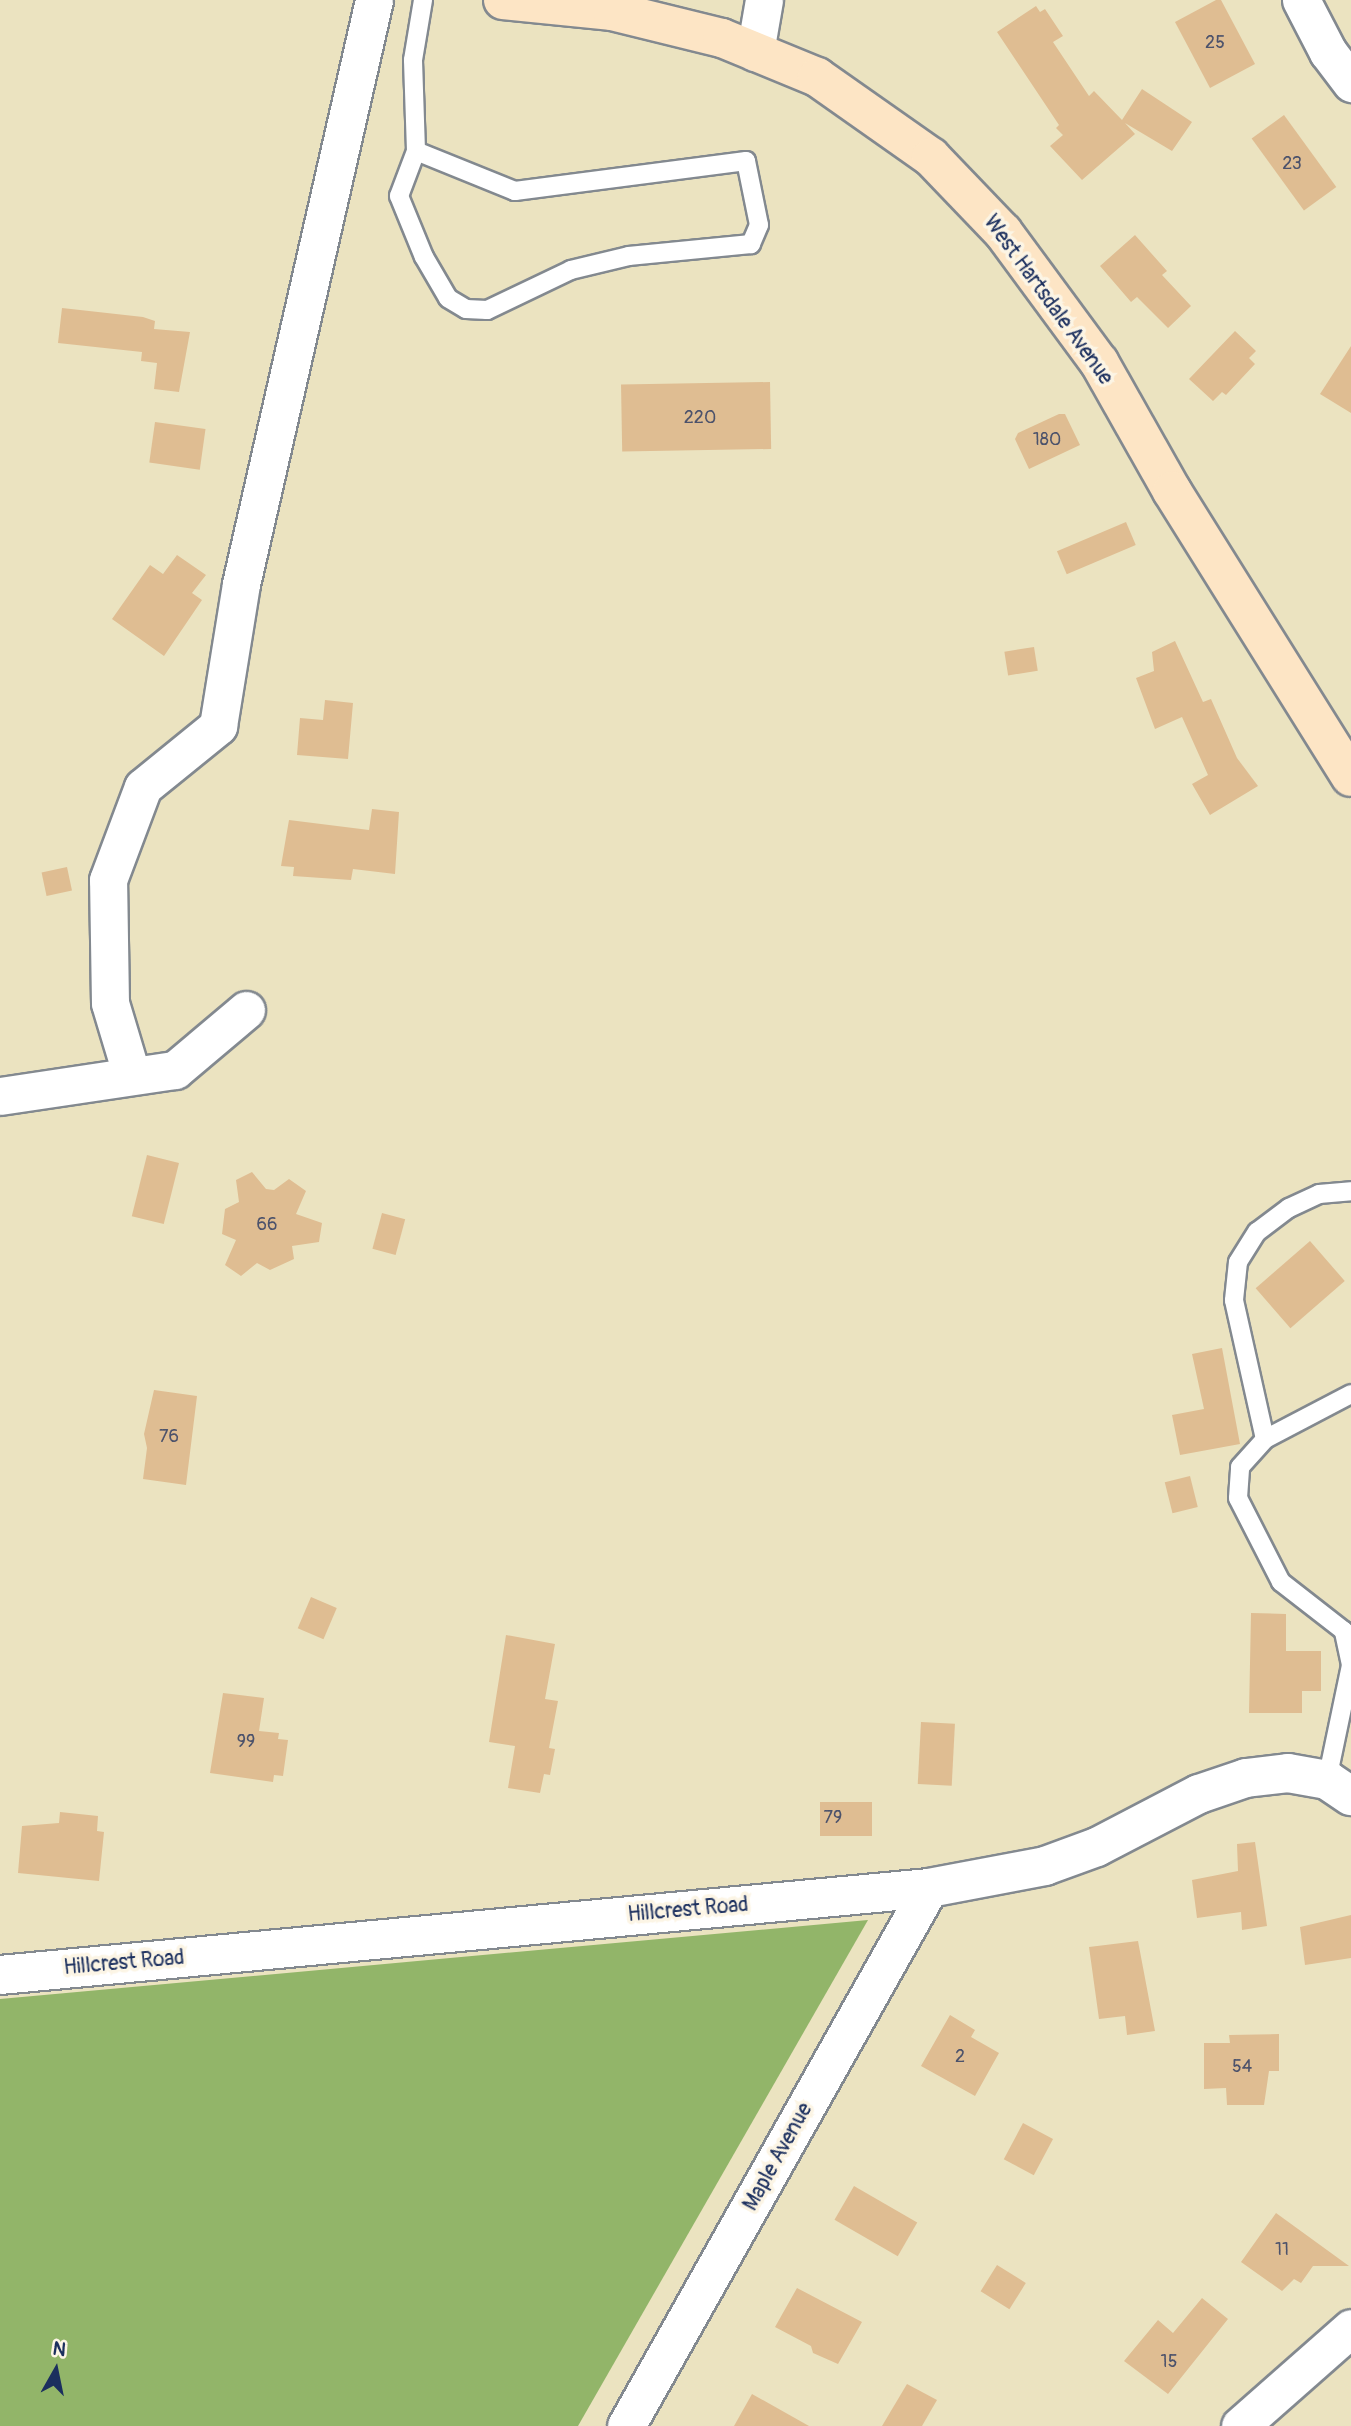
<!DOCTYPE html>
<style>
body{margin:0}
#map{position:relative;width:1351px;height:2426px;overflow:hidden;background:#ebe3c0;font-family:Pangolin,sans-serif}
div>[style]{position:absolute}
.forest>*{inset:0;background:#92b569}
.building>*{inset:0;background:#dfbd92;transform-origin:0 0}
.roads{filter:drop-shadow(2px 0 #83898f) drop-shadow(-2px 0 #83898f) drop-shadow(0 2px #83898f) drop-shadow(0 -2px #83898f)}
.service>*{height:18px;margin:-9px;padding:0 9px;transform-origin:9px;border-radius:9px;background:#fff}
.minor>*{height:37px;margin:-18.5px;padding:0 18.5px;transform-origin:18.5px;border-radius:18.5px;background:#fff}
.tertiary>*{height:38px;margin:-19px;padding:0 19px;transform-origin:19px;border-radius:19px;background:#fff}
.secondary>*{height:38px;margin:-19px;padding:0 19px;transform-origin:19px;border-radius:19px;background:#fde5c5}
span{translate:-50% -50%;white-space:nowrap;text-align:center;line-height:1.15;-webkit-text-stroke:7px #fcf5e5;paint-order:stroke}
.number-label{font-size:18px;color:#4c526b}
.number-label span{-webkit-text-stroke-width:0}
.street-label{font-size:21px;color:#1b2f5e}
.north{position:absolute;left:21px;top:2335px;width:70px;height:70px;-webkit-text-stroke:5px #fcf5e5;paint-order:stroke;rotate:9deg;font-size:19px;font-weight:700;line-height:28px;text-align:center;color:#1b2f5e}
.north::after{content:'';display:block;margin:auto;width:24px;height:32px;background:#1b2f5e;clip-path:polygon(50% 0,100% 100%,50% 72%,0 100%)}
</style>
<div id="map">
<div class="forest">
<i style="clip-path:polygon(868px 1920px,578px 2426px,0 2426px,0 1999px)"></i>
</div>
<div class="building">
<i style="clip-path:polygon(1216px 0,1221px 0,1255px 64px,1210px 88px,1175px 22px)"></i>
<i style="clip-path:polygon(1036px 6px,1040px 12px,1045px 9px,1063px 36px,1053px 42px,1089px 96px,1094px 91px,1122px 120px,1142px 89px,1192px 122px,1172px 151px,1125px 123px,1135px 134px,1082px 180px,1050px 146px,1063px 135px,1056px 128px,1059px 125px,997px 32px)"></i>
<i style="left:1284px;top:115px;width:89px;height:40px;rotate:54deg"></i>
<i style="clip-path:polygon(1135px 235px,1167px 271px,1162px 275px,1191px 306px,1168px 328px,1137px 297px,1131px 302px,1100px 266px)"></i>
<i style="clip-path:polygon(62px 308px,143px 317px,155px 321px,154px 329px,190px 332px,179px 392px,154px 389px,157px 363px,141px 361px,142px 352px,58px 343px)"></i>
<i style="clip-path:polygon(1235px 331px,1256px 351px,1249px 358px,1255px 364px,1226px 395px,1222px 392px,1213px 401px,1189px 379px)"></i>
<i style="clip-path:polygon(1351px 346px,1351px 413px,1320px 394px)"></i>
<i style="left:770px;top:382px;width:67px;height:149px;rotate:89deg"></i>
<i style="clip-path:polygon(1059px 414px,1065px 414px,1080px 445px,1029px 469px,1015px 439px,1018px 433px)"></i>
<i style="left:155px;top:422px;width:51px;height:41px;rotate:8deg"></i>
<i style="left:1126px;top:522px;width:25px;height:75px;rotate:67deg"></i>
<i style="clip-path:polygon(177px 555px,206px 575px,192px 593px,202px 600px,164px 656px,112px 619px,150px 565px,163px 574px)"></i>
<i style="clip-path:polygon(1175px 641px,1203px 702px,1211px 699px,1237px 758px,1258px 786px,1210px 815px,1192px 784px,1208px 775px,1182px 717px,1155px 729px,1136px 678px,1154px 671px,1152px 652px)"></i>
<i style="left:1034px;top:647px;width:24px;height:30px;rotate:81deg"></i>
<i style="clip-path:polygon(325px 700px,353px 703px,348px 759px,297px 755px,300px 718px,323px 720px)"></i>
<i style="clip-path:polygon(372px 809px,399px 812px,395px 874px,353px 869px,351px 880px,293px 876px,294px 867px,281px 866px,289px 820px,369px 830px)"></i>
<i style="left:67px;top:867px;width:24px;height:26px;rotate:78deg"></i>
<i style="left:147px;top:1155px;width:33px;height:63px;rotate:14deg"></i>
<i style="clip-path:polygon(252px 1172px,266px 1189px,274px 1190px,289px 1179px,306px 1191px,296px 1214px,322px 1223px,319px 1242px,292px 1246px,294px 1259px,270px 1270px,257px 1263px,241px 1276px,225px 1265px,236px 1240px,222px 1234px,225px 1209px,239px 1202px,236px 1180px)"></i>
<i style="left:382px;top:1213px;width:24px;height:37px;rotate:15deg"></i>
<i style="left:1310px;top:1241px;width:53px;height:72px;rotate:49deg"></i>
<i style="clip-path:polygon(1222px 1348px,1240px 1444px,1180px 1455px,1172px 1415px,1204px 1409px,1192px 1354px)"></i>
<i style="clip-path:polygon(154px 1390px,197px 1396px,186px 1485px,143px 1479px,147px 1448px,144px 1434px)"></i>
<i style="left:1190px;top:1476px;width:32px;height:26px;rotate:76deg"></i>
<i style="left:311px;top:1597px;width:28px;height:34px;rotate:23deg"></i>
<i style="clip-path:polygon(1251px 1613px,1286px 1614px,1286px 1651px,1321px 1651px,1321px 1691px,1302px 1691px,1302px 1713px,1249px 1713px)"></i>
<i style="clip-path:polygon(506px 1635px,555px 1644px,545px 1699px,558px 1701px,549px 1748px,555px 1749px,550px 1775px,544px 1774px,540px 1793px,508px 1788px,515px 1746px,489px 1742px)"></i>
<i style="clip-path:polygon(223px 1693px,264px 1698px,259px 1731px,279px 1733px,278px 1739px,288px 1740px,283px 1776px,274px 1775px,273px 1782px,210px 1773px)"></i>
<i style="left:921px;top:1722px;width:34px;height:62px;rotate:3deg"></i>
<i style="left:820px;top:1802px;width:52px;height:34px"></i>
<i style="clip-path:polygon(60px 1812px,98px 1816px,97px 1831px,104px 1832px,99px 1881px,18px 1873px,22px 1826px,59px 1823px)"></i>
<i style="clip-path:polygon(1255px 1842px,1267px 1926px,1242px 1930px,1241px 1912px,1197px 1918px,1192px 1880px,1238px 1871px,1237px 1844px)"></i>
<i style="clip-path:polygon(1351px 1915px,1351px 1958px,1305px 1965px,1300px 1927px)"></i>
<i style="clip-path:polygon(1138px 1941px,1155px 2031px,1127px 2035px,1125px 2016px,1099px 2019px,1089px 1947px)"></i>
<i style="clip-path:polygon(950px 2015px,975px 2030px,971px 2037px,999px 2053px,975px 2096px,921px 2066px)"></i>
<i style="clip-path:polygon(1279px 2034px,1279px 2071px,1269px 2071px,1264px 2105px,1227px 2105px,1226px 2088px,1204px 2089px,1204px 2043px,1230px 2043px,1229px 2035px)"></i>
<i style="left:1023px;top:2123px;width:34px;height:41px;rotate:28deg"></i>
<i style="left:854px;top:2186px;width:73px;height:39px;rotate:30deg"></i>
<i style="clip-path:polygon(1276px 2213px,1349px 2266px,1313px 2266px,1301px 2283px,1294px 2279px,1282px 2291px,1241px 2262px)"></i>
<i style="left:997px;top:2265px;width:34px;height:31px;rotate:32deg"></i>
<i style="clip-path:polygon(797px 2288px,862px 2322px,838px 2364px,813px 2353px,811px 2346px,775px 2327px)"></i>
<i style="clip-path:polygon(1202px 2298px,1228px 2319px,1168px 2394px,1124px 2361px,1158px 2320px,1173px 2333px)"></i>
<i style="clip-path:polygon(907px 2384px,937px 2400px,922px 2426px,882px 2426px)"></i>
<i style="clip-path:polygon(752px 2394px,809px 2426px,734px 2426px)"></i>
</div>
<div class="roads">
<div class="service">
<i style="left:416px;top:151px;width:107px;rotate:22deg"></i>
<i style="left:515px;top:191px;width:233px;rotate:-7.4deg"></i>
<i style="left:746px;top:161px;width:65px;rotate:78.5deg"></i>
<i style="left:759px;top:225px;width:21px;rotate:113deg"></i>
<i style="left:751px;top:244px;width:123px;rotate:174.4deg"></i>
<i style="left:629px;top:256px;width:60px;rotate:166.4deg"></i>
<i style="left:571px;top:270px;width:93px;rotate:154.5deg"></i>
<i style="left:487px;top:310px;width:21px;rotate:-177deg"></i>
<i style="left:466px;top:309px;width:21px;rotate:-149deg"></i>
<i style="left:448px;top:298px;width:48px;rotate:-120.3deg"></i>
<i style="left:424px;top:257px;width:66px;rotate:-112.3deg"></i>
<i style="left:399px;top:196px;width:48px;rotate:-69.3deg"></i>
<i style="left:416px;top:151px;width:91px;rotate:-91.9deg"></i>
<i style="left:413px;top:60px;width:61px;rotate:-80.5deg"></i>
<i style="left:1265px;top:1439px;width:142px;rotate:-102.6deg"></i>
<i style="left:1234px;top:1300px;width:38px;rotate:-84deg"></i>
<i style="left:1238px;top:1262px;width:36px;rotate:-58deg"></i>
<i style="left:1257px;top:1232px;width:40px;rotate:-37deg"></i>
<i style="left:1289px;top:1208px;width:33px;rotate:-25deg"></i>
<i style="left:1319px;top:1194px;width:32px;rotate:-5deg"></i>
<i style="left:1327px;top:1780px;width:117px;rotate:-78.2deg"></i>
<i style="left:1351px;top:1665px;width:35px;rotate:-102deg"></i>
<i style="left:1344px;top:1631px;width:80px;rotate:-142.1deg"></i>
<i style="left:1281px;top:1582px;width:94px;rotate:-117.1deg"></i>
<i style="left:1238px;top:1498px;width:31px;rotate:-86deg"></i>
<i style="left:1240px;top:1467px;width:38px;rotate:-48deg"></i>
<i style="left:1265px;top:1439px;width:97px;rotate:-27.6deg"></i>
</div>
<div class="minor">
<i style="left:1301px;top:0;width:59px;rotate:62.6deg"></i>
<i style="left:1328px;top:52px;width:39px;rotate:53deg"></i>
<i style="left:755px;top:52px;width:53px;rotate:-80.2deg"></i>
<i style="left:131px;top:1073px;width:73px;rotate:-106.7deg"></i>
<i style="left:110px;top:1003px;width:123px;rotate:-90.9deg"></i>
<i style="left:108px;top:880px;width:99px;rotate:-69.4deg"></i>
<i style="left:143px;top:787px;width:97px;rotate:-39.1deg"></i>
<i style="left:218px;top:726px;width:144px;rotate:-80.8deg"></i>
<i style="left:241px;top:584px;width:599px;rotate:-77.17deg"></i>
<i style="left:0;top:1096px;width:177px;rotate:-8.5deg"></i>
<i style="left:175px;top:1070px;width:93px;rotate:-40.2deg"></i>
<i style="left:626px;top:2426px;width:617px;rotate:-60.61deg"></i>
<i style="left:1240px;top:2426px;width:148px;rotate:-41.4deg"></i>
</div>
<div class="tertiary">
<i style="left:0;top:1975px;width:933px;rotate:-5.35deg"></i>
<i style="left:929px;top:1888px;width:118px;rotate:-10.7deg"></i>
<i style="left:1045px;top:1866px;width:55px;rotate:-20.1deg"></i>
<i style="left:1097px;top:1847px;width:115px;rotate:-27.5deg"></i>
<i style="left:1199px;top:1794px;width:50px;rotate:-18.8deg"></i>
<i style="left:1246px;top:1778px;width:42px;rotate:-6.8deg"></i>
<i style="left:1288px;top:1773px;width:40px;rotate:10deg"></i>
<i style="left:1327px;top:1780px;width:29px;rotate:34deg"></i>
</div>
<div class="secondary">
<i style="left:503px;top:0;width:110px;rotate:5.8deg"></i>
<i style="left:612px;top:11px;width:113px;rotate:13.8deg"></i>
<i style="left:722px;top:38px;width:103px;rotate:22.3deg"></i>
<i style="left:817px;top:77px;width:139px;rotate:35.1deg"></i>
<i style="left:931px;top:157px;width:104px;rotate:46.2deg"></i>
<i style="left:1003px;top:232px;width:162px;rotate:53.6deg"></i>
<i style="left:1099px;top:362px;width:148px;rotate:60.5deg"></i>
<i style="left:1172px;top:491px;width:337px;rotate:58deg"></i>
</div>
</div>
<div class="number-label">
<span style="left:1215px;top:43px">25</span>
<span style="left:1292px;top:164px">23</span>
<span style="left:700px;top:418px">220</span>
<span style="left:1047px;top:440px">180</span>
<span style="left:267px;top:1225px">66</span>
<span style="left:169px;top:1437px">76</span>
<span style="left:246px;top:1742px">99</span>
<span style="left:833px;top:1818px">79</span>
<span style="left:960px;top:2057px">2</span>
<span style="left:1242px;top:2067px">54</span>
<span style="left:1282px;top:2250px">11</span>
<span style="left:1169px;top:2362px">15</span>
</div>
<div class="street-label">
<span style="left:1048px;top:300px;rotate:54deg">West Hartsdale Avenue</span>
<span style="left:688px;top:1910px;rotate:-5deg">Hillcrest Road</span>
<span style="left:124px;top:1963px;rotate:-5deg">Hillcrest Road</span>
<span style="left:778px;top:2157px;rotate:-61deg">Maple Avenue</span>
</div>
<div class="north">N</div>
</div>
